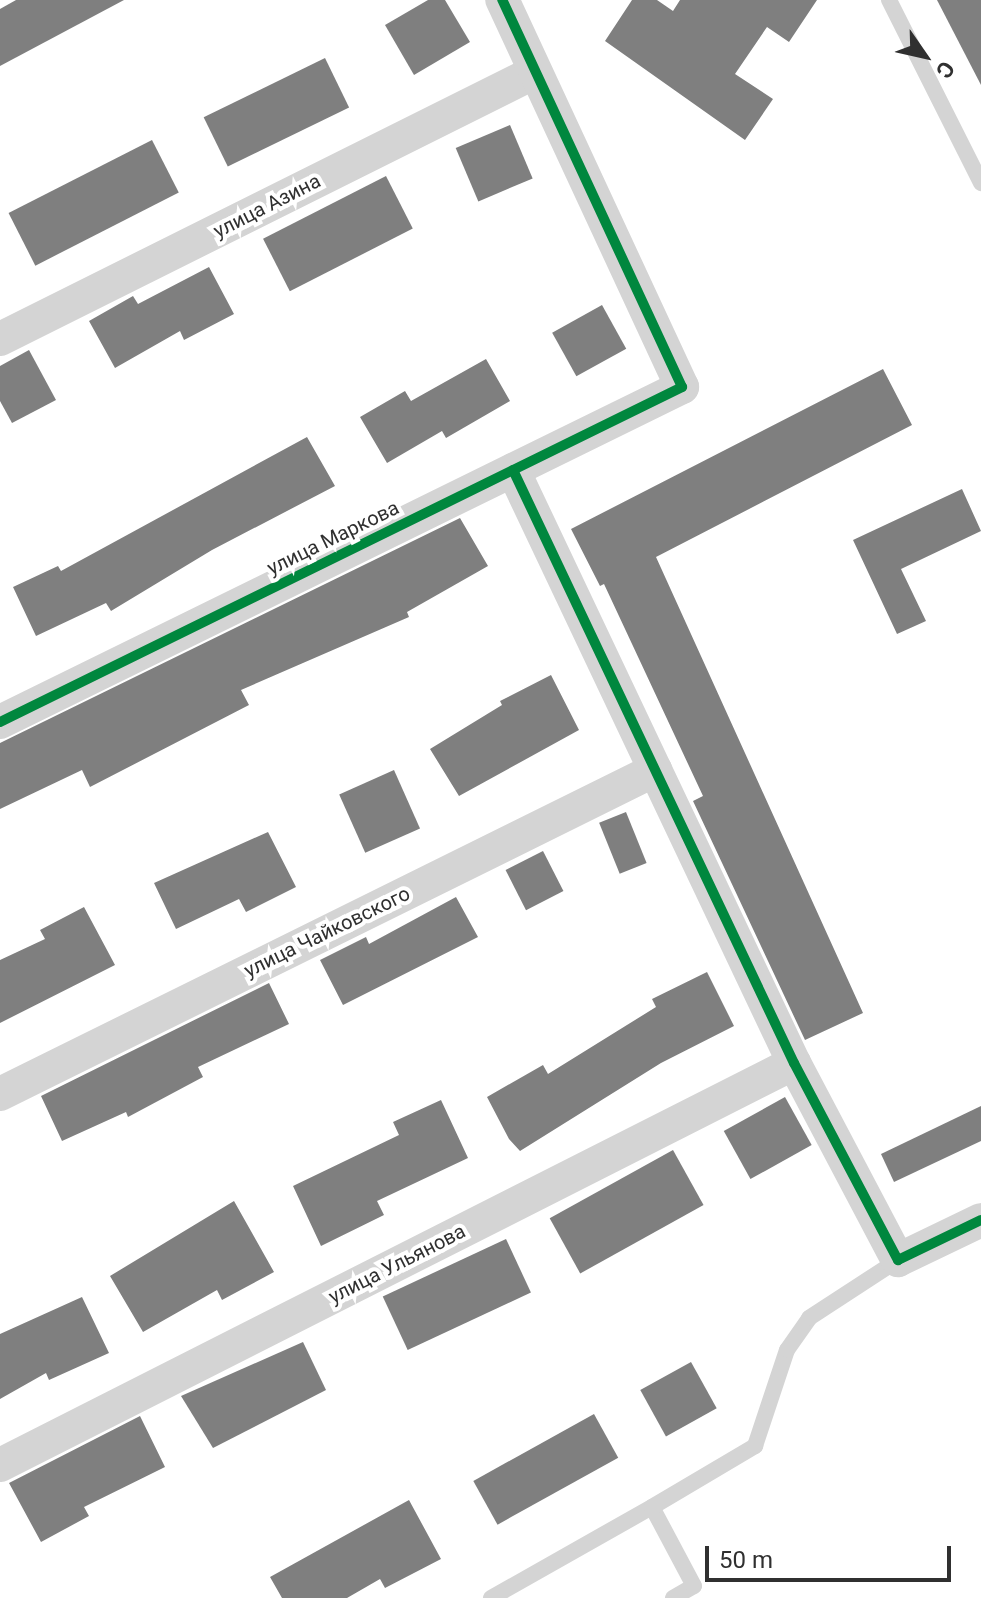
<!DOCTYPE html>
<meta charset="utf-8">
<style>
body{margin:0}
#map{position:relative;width:981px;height:1598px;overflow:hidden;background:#fff;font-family:Roboto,sans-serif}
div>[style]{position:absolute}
.building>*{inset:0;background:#7f7f7f;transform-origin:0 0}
.lane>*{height:16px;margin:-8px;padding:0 8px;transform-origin:8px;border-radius:8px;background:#d4d4d4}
.street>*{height:34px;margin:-17px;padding:0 17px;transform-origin:17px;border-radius:17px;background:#d4d4d4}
.cycleway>*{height:10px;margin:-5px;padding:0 5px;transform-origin:5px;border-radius:5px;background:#00873e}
span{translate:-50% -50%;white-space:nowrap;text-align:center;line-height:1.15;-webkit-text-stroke:8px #fff;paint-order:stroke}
.street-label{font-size:20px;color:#303030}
.north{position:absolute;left:885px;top:16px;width:80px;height:80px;-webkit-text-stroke:6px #fff;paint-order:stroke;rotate:124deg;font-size:22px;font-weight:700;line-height:32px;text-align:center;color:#303030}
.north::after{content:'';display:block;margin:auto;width:28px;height:36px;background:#303030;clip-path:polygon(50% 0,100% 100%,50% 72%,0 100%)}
.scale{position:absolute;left:705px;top:1546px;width:246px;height:36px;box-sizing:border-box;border:4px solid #303030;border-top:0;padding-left:10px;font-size:24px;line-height:28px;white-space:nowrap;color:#303030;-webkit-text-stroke:6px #fff;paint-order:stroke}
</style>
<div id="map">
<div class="building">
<i style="clip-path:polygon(16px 0,124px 0,0 66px,0 9px)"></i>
<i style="clip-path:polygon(428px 0,445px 0,470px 42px,414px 75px,385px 25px)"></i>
<i style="clip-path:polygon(632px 0,657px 0,673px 11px,680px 0,817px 0,789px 42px,767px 27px,735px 74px,773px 99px,745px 140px,605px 41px)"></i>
<i style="clip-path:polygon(937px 0,981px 0,981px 85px)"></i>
<i style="left:325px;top:58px;width:55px;height:135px;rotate:64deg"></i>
<i style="left:510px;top:125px;width:58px;height:59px;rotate:67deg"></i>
<i style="left:152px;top:140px;width:59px;height:161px;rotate:63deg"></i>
<i style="left:386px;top:176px;width:59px;height:138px;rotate:63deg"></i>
<i style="clip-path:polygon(209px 267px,234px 314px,184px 340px,180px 331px,115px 368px,89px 321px,133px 296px,138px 304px)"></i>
<i style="left:602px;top:305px;width:50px;height:57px;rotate:61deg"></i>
<i style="clip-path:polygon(29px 350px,56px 400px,12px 423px,0 401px,0 366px)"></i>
<i style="clip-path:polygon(486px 359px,510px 401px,446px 438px,442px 431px,387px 463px,360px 417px,405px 391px,411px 401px)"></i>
<i style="clip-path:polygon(883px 369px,912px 425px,656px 557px,863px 1013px,805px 1040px,693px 801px,703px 796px,604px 584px,600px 586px,571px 529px)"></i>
<i style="clip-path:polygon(307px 437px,335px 486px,212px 550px,111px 611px,106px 603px,36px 636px,13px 587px,58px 566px,61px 571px)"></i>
<i style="clip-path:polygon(962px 489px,981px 531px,901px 569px,926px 621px,897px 634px,853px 540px)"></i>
<i style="clip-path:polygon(460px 518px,488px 566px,407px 612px,409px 617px,241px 690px,249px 705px,90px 787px,82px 770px,0 809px,0 743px)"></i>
<i style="clip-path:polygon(551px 675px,579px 730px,459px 796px,430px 749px,502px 705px,500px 701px)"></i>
<i style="left:394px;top:770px;width:64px;height:60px;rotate:66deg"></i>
<i style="left:626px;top:812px;width:55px;height:29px;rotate:68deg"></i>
<i style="clip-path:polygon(268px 832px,296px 887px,246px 912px,239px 899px,176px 929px,154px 883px)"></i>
<i style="left:543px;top:851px;width:45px;height:42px;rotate:63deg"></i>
<i style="clip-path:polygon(456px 897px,478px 937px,343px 1005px,320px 960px,366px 937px,369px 944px)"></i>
<i style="clip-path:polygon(84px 907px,115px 965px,0 1023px,0 960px,45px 939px,40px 930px)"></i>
<i style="clip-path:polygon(707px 972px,734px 1026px,661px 1063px,520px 1151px,509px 1139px,487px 1097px,543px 1065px,548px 1074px,656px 1007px,652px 999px)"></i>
<i style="clip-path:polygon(269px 983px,289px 1024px,198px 1067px,203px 1077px,128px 1117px,126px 1112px,62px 1141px,41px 1096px)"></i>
<i style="left:785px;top:1097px;width:55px;height:70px;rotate:61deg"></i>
<i style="clip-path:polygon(441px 1100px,468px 1158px,377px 1201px,384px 1215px,321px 1246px,293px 1186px,399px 1135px,393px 1122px)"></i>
<i style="clip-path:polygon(981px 1106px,981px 1141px,894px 1182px,881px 1154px)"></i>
<i style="left:673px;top:1150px;width:63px;height:141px;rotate:61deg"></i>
<i style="clip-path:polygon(234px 1201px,274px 1272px,222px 1300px,217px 1290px,143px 1332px,110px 1276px)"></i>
<i style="left:506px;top:1239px;width:59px;height:136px;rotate:65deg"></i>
<i style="clip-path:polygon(82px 1297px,109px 1353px,49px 1380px,46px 1373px,0 1399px,0 1334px)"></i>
<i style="clip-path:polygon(303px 1342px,326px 1390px,213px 1448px,181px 1396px)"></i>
<i style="left:691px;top:1362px;width:53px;height:58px;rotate:61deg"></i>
<i style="left:594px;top:1414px;width:50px;height:138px;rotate:61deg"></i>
<i style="clip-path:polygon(140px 1416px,165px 1467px,84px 1507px,89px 1516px,41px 1542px,9px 1483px)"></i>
<i style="clip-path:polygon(409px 1500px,441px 1559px,385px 1588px,380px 1579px,347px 1598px,282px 1598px,270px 1577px)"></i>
</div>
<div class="lane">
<i style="left:889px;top:0;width:205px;rotate:63.3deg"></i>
<i style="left:491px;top:1598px;width:185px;rotate:-29.5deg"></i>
<i style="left:673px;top:1598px;width:24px;rotate:-30deg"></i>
<i style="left:694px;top:1586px;width:89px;rotate:-118deg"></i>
<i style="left:652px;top:1507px;width:120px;rotate:-30.6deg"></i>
<i style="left:755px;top:1446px;width:101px;rotate:-71.6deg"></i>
<i style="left:787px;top:1350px;width:39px;rotate:-55deg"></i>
<i style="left:809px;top:1318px;width:106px;rotate:-33.1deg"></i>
</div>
<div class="street">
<i style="left:0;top:339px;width:596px;rotate:-26.52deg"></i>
<i style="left:513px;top:470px;width:656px;rotate:64.65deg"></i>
<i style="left:794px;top:1063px;width:223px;rotate:62.2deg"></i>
<i style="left:898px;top:1260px;width:92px;rotate:-25.7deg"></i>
<i style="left:0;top:722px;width:760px;rotate:-26.16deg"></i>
<i style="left:682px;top:387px;width:427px;rotate:-114.9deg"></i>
<i style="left:0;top:1094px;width:731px;rotate:-26.32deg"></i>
<i style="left:0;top:1465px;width:890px;rotate:-26.85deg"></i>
</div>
<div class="cycleway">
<i style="left:513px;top:470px;width:656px;rotate:64.65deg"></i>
<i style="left:794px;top:1063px;width:223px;rotate:62.2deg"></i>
<i style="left:898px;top:1260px;width:92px;rotate:-25.7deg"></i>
<i style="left:0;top:722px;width:760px;rotate:-26.16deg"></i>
<i style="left:682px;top:387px;width:427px;rotate:-114.9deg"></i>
</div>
<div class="street-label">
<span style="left:267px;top:206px;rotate:-27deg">улица Азина</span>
<span style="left:333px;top:538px;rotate:-26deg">улица Маркова</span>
<span style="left:327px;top:932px;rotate:-26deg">улица Чайковского</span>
<span style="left:397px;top:1264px;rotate:-27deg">улица Ульянова</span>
</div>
<div class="north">С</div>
<div class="scale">50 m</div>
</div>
